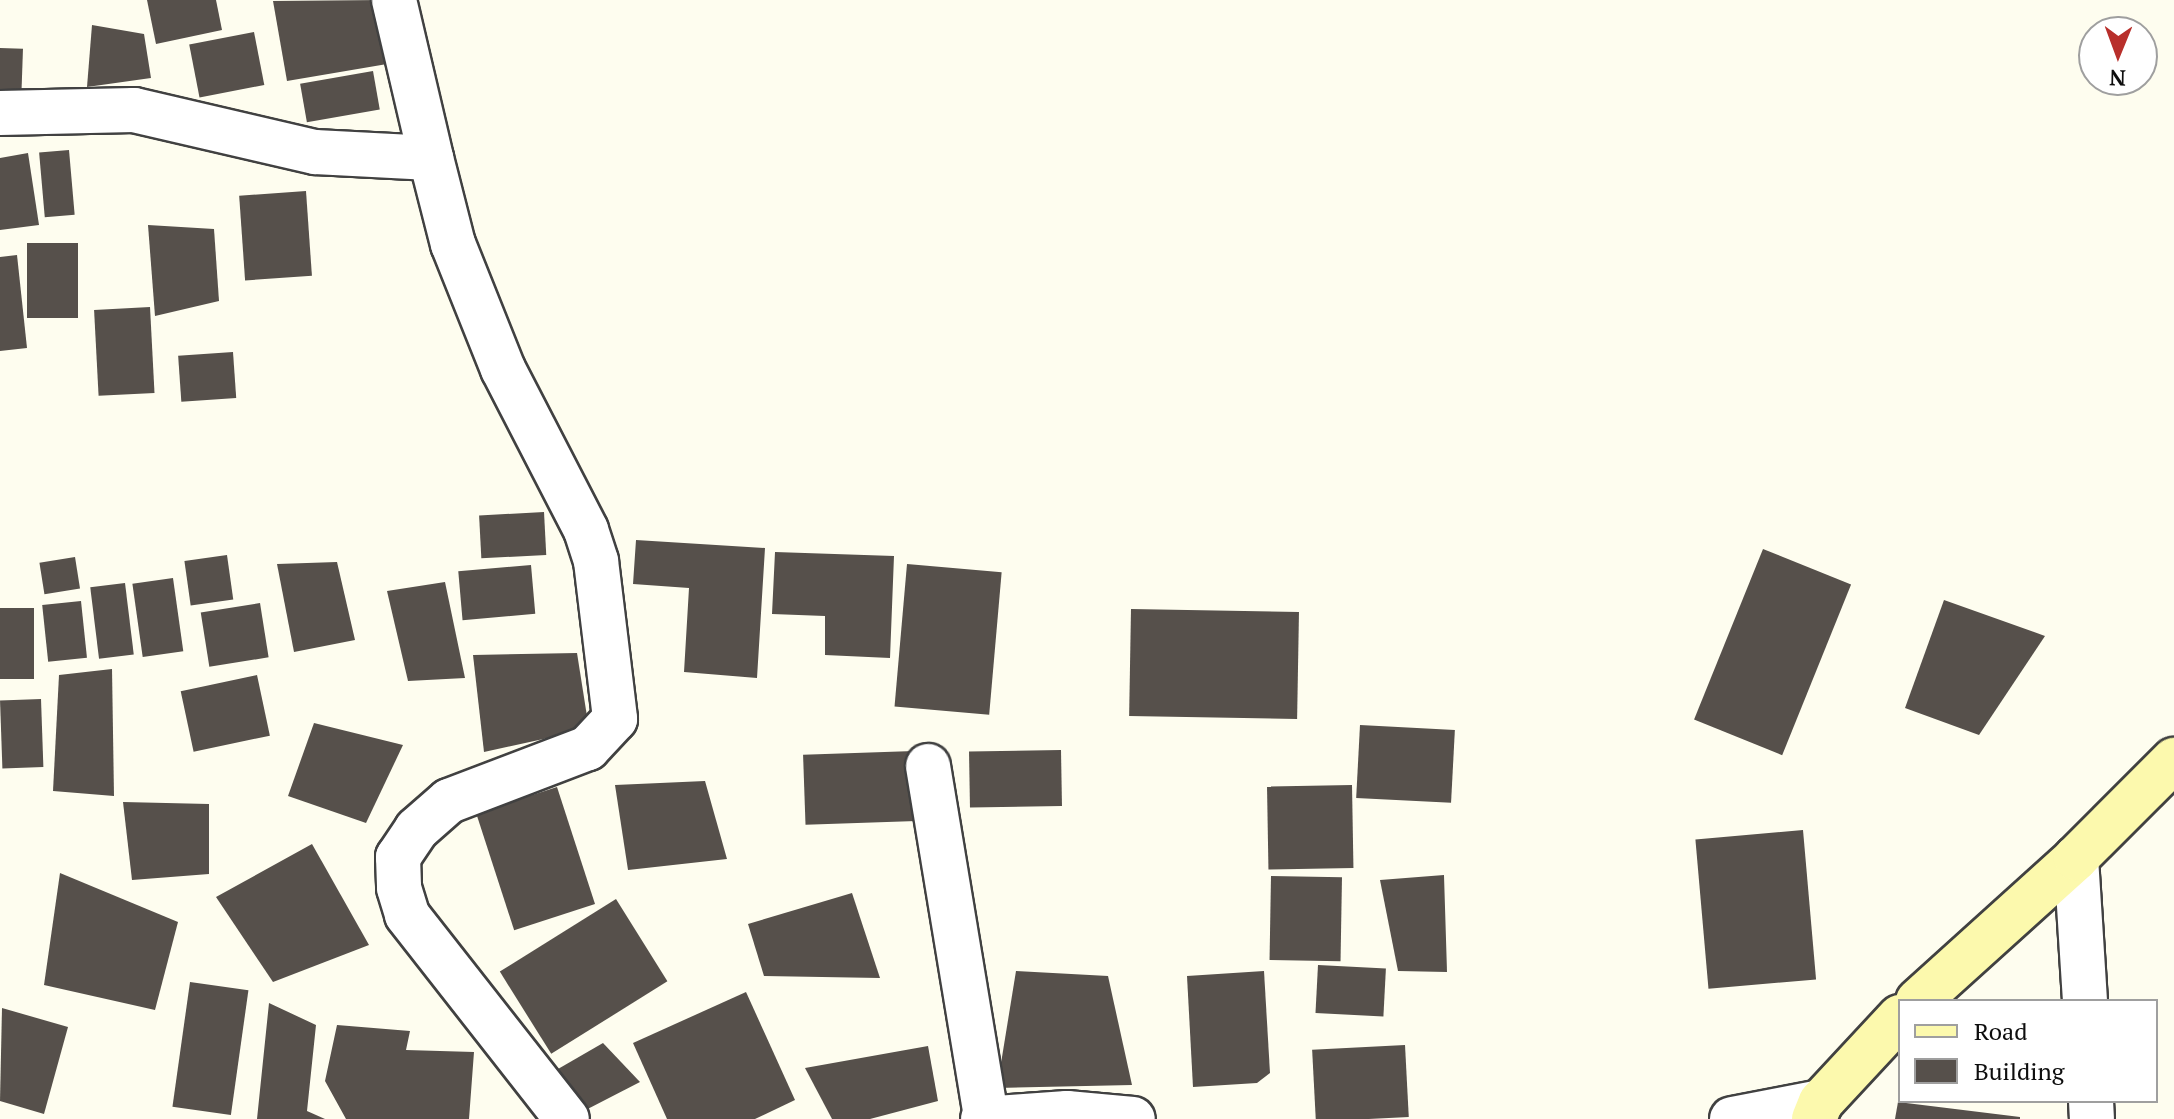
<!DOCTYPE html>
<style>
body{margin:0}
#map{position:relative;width:2174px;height:1119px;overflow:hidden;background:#fefdef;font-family:"PT Serif",serif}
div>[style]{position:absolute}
.building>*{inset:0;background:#56504b;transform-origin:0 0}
.roads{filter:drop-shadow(2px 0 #414141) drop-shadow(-2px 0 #414141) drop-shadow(0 2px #414141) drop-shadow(0 -2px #414141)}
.street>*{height:44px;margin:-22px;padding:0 22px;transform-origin:22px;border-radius:22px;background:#fff}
.secondary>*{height:44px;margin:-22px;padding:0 22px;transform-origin:22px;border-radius:22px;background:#fcf9ad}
span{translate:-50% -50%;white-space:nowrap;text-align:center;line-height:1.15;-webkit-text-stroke:8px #fff;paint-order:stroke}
.legend{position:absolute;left:1898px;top:999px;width:260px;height:104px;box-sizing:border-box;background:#fff;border:2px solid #9f9f9f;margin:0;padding:10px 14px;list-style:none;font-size:24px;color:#0e0e0e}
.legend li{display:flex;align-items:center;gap:16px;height:40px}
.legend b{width:40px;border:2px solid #9f9f9f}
.north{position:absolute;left:2078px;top:16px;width:80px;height:80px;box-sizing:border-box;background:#fff;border:2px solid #9f9f9f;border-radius:50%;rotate:181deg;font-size:22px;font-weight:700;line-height:32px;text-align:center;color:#0e0e0e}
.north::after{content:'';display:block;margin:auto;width:28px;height:36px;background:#b82f2b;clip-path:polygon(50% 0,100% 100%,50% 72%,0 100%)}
</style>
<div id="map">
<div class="building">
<i style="clip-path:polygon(147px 0,216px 0,222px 30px,156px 44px)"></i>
<i style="clip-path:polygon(382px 0,393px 63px,287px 81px,273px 1px)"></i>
<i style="clip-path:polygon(92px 25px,144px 34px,151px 78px,87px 87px)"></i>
<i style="left:254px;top:32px;width:54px;height:66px;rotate:79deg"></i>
<i style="left:0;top:48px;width:23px;height:49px;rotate:2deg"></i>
<i style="left:373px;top:71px;width:39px;height:74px;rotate:80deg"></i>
<i style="left:69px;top:150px;width:65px;height:30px;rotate:85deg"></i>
<i style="clip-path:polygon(28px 153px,39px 225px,0 230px,0 158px)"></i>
<i style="left:306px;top:191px;width:85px;height:67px;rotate:86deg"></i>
<i style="clip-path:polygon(148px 225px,214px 229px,219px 301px,155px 316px)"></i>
<i style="left:78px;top:243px;width:75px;height:51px;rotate:90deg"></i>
<i style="clip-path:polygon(17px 255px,27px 348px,0 351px,0 257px)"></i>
<i style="left:150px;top:307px;width:86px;height:56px;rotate:87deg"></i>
<i style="left:233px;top:352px;width:46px;height:55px;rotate:86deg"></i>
<i style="left:544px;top:512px;width:43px;height:65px;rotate:87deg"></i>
<i style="clip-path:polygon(636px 540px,765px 548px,757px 678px,684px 672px,689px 588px,633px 584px)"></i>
<i style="left:1763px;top:549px;width:95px;height:184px;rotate:22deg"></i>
<i style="clip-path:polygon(775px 552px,894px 556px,890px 658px,825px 655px,825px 616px,772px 614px)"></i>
<i style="left:227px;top:555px;width:45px;height:43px;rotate:82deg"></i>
<i style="left:75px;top:557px;width:32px;height:36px;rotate:81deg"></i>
<i style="clip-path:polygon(337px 562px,355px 640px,294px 652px,277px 564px)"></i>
<i style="left:907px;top:564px;width:95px;height:143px;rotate:5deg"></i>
<i style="left:531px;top:565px;width:49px;height:73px;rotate:85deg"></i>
<i style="left:173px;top:578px;width:74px;height:41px;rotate:82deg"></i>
<i style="clip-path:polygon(445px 582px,465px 678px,408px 681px,387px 591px)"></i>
<i style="left:125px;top:583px;width:72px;height:35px;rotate:83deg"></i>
<i style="clip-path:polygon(1944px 600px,2045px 636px,1979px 735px,1905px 708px)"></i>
<i style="left:81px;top:601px;width:57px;height:39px;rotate:84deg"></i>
<i style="left:260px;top:603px;width:55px;height:60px;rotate:81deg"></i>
<i style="left:0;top:608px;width:34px;height:71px"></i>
<i style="left:1131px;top:609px;width:168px;height:107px;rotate:1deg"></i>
<i style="clip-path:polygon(577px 653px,589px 729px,484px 752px,473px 655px)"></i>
<i style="clip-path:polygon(112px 669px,114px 796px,53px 791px,59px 675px)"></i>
<i style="left:257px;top:675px;width:62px;height:78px;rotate:78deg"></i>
<i style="left:41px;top:699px;width:68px;height:41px;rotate:88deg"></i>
<i style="clip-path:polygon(314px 723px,403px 745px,366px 823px,288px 796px)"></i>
<i style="left:1360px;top:725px;width:95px;height:73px;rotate:3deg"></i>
<i style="left:1061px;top:750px;width:56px;height:92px;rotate:89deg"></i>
<i style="left:914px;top:751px;width:70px;height:111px;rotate:88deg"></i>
<i style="clip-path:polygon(705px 781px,727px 859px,628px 870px,615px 785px)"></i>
<i style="left:1352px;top:785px;width:83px;height:85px;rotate:89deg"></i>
<i style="left:557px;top:787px;width:123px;height:85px;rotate:72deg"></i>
<i style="clip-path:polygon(123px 802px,209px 804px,209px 874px,132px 880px)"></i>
<i style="left:1803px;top:830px;width:150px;height:108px;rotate:85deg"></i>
<i style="clip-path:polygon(312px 844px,369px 945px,273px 982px,216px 897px)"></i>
<i style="clip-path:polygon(60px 873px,178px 922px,155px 1010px,44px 985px)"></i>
<i style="clip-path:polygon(1444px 875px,1447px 972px,1398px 971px,1380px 880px)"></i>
<i style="left:1271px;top:876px;width:71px;height:84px;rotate:1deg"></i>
<i style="clip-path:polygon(852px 893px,880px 978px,764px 976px,748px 924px)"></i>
<i style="left:616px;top:899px;width:97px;height:137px;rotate:58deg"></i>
<i style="left:1318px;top:965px;width:68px;height:48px;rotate:3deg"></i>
<i style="clip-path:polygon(1016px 971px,1108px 976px,1132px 1085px,997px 1088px)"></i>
<i style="clip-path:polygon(1264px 971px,1270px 1073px,1257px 1083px,1193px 1087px,1187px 976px)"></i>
<i style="left:190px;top:982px;width:59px;height:126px;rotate:8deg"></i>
<i style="clip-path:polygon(746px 992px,795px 1100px,755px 1119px,667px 1119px,633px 1043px)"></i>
<i style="clip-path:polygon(269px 1003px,316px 1025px,307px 1111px,325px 1119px,257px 1119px)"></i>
<i style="clip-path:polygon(2px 1008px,68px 1027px,44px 1114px,0 1101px)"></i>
<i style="clip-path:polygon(337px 1025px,410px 1031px,406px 1050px,474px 1052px,469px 1119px,346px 1119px,325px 1081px)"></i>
<i style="clip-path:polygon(603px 1043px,640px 1082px,574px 1116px,558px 1069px)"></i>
<i style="left:1405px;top:1045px;width:72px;height:93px;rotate:87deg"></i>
<i style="clip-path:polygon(928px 1046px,938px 1101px,870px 1119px,832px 1119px,805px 1068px)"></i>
<i style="clip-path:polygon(1898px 1102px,2020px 1117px,2020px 1119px,1895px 1119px)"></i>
</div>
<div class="roads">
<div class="street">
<i style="left:394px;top:0;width:162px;rotate:76.8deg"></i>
<i style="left:0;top:113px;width:134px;rotate:-1.3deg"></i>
<i style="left:134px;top:110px;width:186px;rotate:13.1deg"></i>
<i style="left:315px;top:152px;width:116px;rotate:3deg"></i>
<i style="left:431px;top:158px;width:89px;rotate:75.7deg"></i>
<i style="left:453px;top:244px;width:135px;rotate:68.2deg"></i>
<i style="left:503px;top:369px;width:181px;rotate:62.7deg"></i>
<i style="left:586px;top:530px;width:33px;rotate:72deg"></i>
<i style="left:596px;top:561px;width:159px;rotate:83.1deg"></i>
<i style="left:615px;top:719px;width:40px;rotate:133deg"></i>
<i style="left:588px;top:748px;width:149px;rotate:159.1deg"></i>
<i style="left:449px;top:801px;width:43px;rotate:138.8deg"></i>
<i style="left:417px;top:829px;width:34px;rotate:124deg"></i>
<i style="left:398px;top:857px;width:31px;rotate:88deg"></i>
<i style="left:399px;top:888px;width:28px;rotate:73deg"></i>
<i style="left:407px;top:915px;width:259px;rotate:51.9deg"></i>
<i style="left:928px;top:766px;width:357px;rotate:80.6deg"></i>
<i style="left:2076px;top:858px;width:143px;rotate:86.4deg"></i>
<i style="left:2091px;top:1101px;width:18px;rotate:87deg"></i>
<i style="left:983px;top:1119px;width:84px;rotate:-4.1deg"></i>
<i style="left:1067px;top:1113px;width:66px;rotate:5.2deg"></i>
<i style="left:1732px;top:1119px;width:91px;rotate:-10.8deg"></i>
</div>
<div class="secondary">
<i style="left:1918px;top:1001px;width:213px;rotate:-42.1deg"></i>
<i style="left:2076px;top:858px;width:139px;rotate:-45deg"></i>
<i style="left:1814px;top:1119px;width:18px;rotate:-68deg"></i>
<i style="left:1821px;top:1102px;width:116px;rotate:-47.1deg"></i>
</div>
</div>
<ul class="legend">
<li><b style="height:10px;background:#fcf9ad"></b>Road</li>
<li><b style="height:22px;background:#56504b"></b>Building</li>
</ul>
<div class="north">N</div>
</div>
